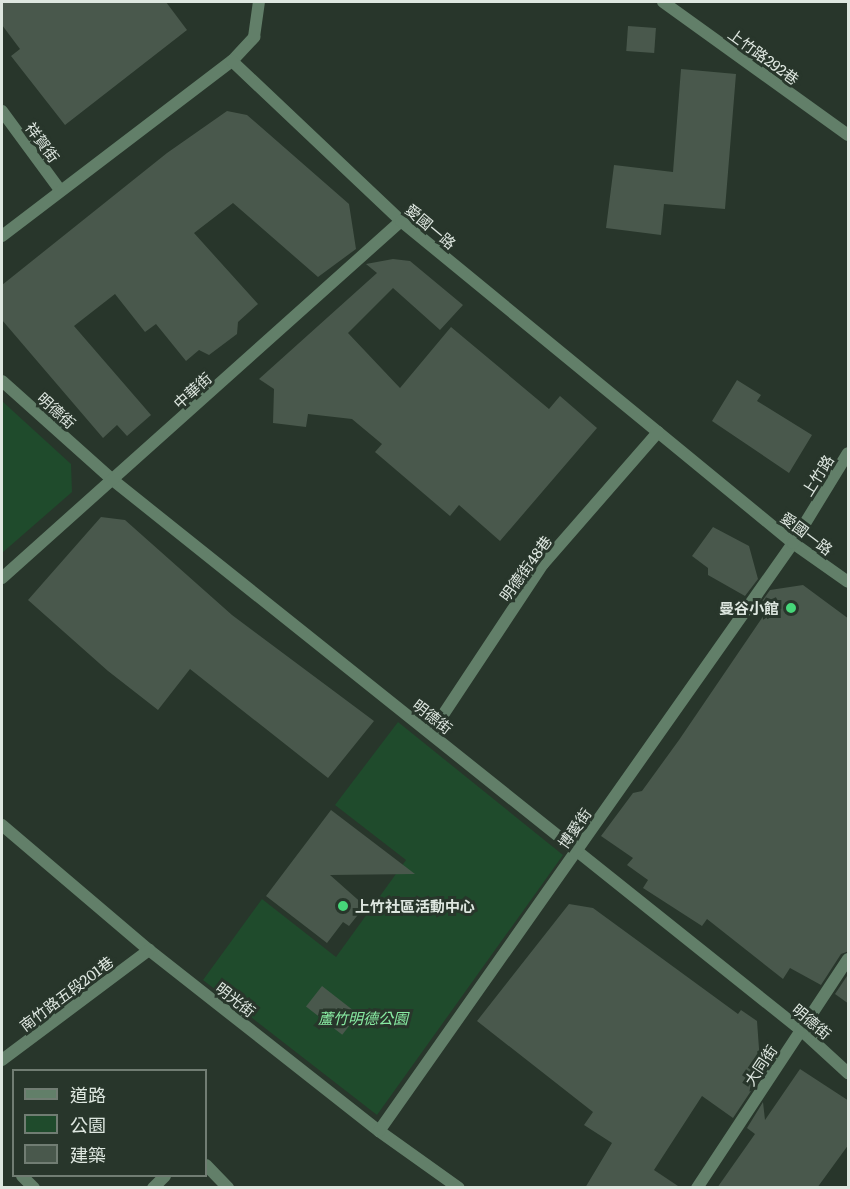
<!DOCTYPE html>
<meta charset="utf-8">
<style>
body{margin:0}
#map{position:relative;width:850px;height:1189px;overflow:hidden;background:#28362b;font-family:Literata,"Noto Sans TC",serif}
div>[style]{position:absolute}
.green>*{inset:0;background:#1f4b2c}
.building>*{inset:0;background:#49584c;transform-origin:0 0}
.lane>*{height:12px;margin:-6px;padding:0 6px;transform-origin:6px;border-radius:6px;background:#627f69}
.street>*{height:12px;margin:-6px;padding:0 6px;transform-origin:6px;border-radius:6px;background:#627f69}
.dots>*{width:16px;height:16px;translate:-50% -50%;box-sizing:border-box;border:3px solid #28362b;border-radius:50%}
span{translate:-50% -50%;white-space:nowrap;text-align:center;line-height:1.15;-webkit-text-stroke:6px #28362b;paint-order:stroke}
.street-label{font-size:15px;color:#dee7e0}
.poi-label{font-size:15px;color:#dee7e0;font-weight:700}
.right{translate:-100% -50%;text-align:right}
.left{translate:0 -50%;text-align:left}
.park-label{font-size:15px;color:#88eaa2;font-style:italic}
.frame{position:absolute;inset:0;border:3px solid #dee7e0;pointer-events:none}
.legend{position:absolute;left:12px;top:1069px;width:195px;height:108px;box-sizing:border-box;background:#28362b;border:2px solid #717d73;margin:0;padding:8px 10px;list-style:none;font-size:18px;color:#dee7e0}
.legend li{display:flex;align-items:center;gap:12px;height:30px}
.legend b{width:30px;border:2px solid #717d73}
</style>
<div id="map">
<div class="green">
<i style="clip-path:polygon(2px 401px,71px 464px,72px 492px,2px 553px)"></i>
<i style="clip-path:polygon(398px 722px,563px 855px,377px 1115px,203px 980px,262px 899px,336px 957px,406px 860px,335px 805px)"></i>
</div>
<div class="building">
<i style="clip-path:polygon(2px 2px,166px 2px,187px 30px,65px 125px,11px 56px,20px 49px,2px 25px)"></i>
<i style="left:628px;top:26px;width:28px;height:25px;rotate:4deg"></i>
<i style="clip-path:polygon(681px 69px,736px 74px,725px 209px,664px 204px,661px 235px,606px 228px,614px 165px,673px 172px)"></i>
<i style="clip-path:polygon(227px 111px,247px 115px,349px 204px,356px 249px,318px 277px,233px 203px,194px 233px,258px 304px,238px 322px,237px 334px,209px 355px,199px 350px,186px 361px,156px 324px,145px 332px,115px 294px,74px 326px,151px 415px,127px 436px,117px 425px,103px 438px,2px 320px,2px 285px,167px 153px)"></i>
<i style="clip-path:polygon(393px 259px,410px 261px,463px 305px,440px 330px,393px 288px,348px 333px,400px 388px,451px 327px,549px 409px,560px 396px,597px 428px,500px 541px,459px 505px,450px 516px,375px 452px,382px 444px,352px 419px,308px 414px,306px 427px,273px 423px,274px 389px,259px 379px,377px 273px,366px 264px)"></i>
<i style="clip-path:polygon(737px 380px,761px 395px,757px 401px,812px 435px,789px 473px,712px 421px)"></i>
<i style="clip-path:polygon(101px 517px,125px 520px,232px 615px,374px 721px,328px 778px,190px 669px,158px 710px,108px 671px,28px 600px)"></i>
<i style="clip-path:polygon(713px 527px,749px 546px,758px 579px,745px 596px,708px 575px,708px 568px,692px 556px)"></i>
<i style="clip-path:polygon(803px 585px,849px 619px,849px 951px,841px 954px,821px 985px,790px 968px,783px 979px,707px 919px,702px 926px,643px 888px,648px 880px,627px 865px,633px 858px,601px 836px,633px 793px,642px 791px,679px 740px,768px 609px,760px 604px,770px 590px)"></i>
<i style="clip-path:polygon(331px 810px,415px 874px,330px 875px,365px 906px,349px 926px,343px 922px,327px 943px,266px 896px)"></i>
<i style="clip-path:polygon(569px 904px,593px 908px,738px 1014px,741px 1010px,757px 1021px,761px 1076px,733px 1118px,702px 1096px,654px 1170px,681px 1188px,585px 1188px,612px 1143px,584px 1125px,593px 1112px,477px 1021px)"></i>
<i style="clip-path:polygon(849px 973px,849px 1004px,835px 994px)"></i>
<i style="left:322px;top:986px;width:46px;height:26px;rotate:38deg"></i>
<i style="clip-path:polygon(800px 1069px,849px 1101px,849px 1144px,817px 1188px,717px 1188px,755px 1134px,747px 1128px,763px 1102px,765px 1120px)"></i>
</div>
<div class="lane">
<i style="left:663px;top:2px;width:228px;rotate:35.7deg"></i>
<i style="left:232px;top:61px;width:33px;rotate:-47deg"></i>
<i style="left:254px;top:37px;width:35px;rotate:-82deg"></i>
<i style="left:2px;top:111px;width:98px;rotate:53.7deg"></i>
<i style="left:2px;top:381px;width:150px;rotate:41.8deg"></i>
<i style="left:114px;top:481px;width:879px;rotate:38.63deg"></i>
<i style="left:801px;top:1030px;width:64px;rotate:42.5deg"></i>
<i style="left:2px;top:578px;width:535px;rotate:-41.82deg"></i>
<i style="left:2px;top:825px;width:193px;rotate:40.4deg"></i>
<i style="left:149px;top:950px;width:293px;rotate:38.2deg"></i>
<i style="left:379px;top:1131px;width:98px;rotate:35.5deg"></i>
<i style="left:2px;top:1060px;width:184px;rotate:-36.8deg"></i>
<i style="left:379px;top:1131px;width:719px;rotate:-54.85deg"></i>
<i style="left:206px;top:1165px;width:32px;rotate:46deg"></i>
<i style="left:22px;top:1176px;width:17px;rotate:45deg"></i>
<i style="left:153px;top:1188px;width:17px;rotate:-45deg"></i>
<i style="left:697px;top:1188px;width:274px;rotate:-56.6deg"></i>
</div>
<div class="street">
<i style="left:2px;top:236px;width:289px;rotate:-37.3deg"></i>
<i style="left:232px;top:61px;width:233px;rotate:43.4deg"></i>
<i style="left:401px;top:221px;width:507px;rotate:39.4deg"></i>
<i style="left:793px;top:543px;width:67px;rotate:35.3deg"></i>
<i style="left:793px;top:543px;width:105px;rotate:-58.6deg"></i>
<i style="left:431px;top:733px;width:203px;rotate:-56.5deg"></i>
<i style="left:543px;top:564px;width:175px;rotate:-48.9deg"></i>
</div>
<div class="dots">
<i style="left:791px;top:608px;background:#46d779"></i>
<i style="left:343px;top:906px;background:#46d779"></i>
</div>
<div class="street-label">
<span style="left:764px;top:56px;rotate:36deg">上竹路292巷</span>
<span style="left:43px;top:142px;rotate:54deg">祥賀街</span>
<span style="left:431px;top:226px;rotate:40deg">愛國一路</span>
<span style="left:192px;top:390px;rotate:-42deg">中華街</span>
<span style="left:57px;top:410px;rotate:42deg">明德街</span>
<span style="left:817px;top:475px;rotate:-58deg">上竹路</span>
<span style="left:807px;top:533px;rotate:37deg">愛國一路</span>
<span style="left:525px;top:568px;rotate:-54deg">明德街48巷</span>
<span style="left:433px;top:716px;rotate:38deg">明德街</span>
<span style="left:574px;top:828px;rotate:-55deg">博愛街</span>
<span style="left:66px;top:993px;rotate:-37deg">南竹路五段201巷</span>
<span style="left:236px;top:999px;rotate:38deg">明光街</span>
<span style="left:812px;top:1021px;rotate:40deg">明德街</span>
<span style="left:760px;top:1065px;rotate:-56deg">大同街</span>
</div>
<div class="poi-label">
<span class="right" style="left:779px;top:608px">曼谷小館</span>
<span class="left" style="left:355px;top:906px">上竹社區活動中心</span>
</div>
<div class="park-label">
<span style="left:363px;top:1018px">蘆竹明德公園</span>
</div>
<div class="frame"></div>
<ul class="legend">
<li><b style="height:8px;background:#627f69"></b>道路</li>
<li><b style="height:16px;background:#1f4b2c"></b>公園</li>
<li><b style="height:16px;background:#49584c"></b>建築</li>
</ul>
</div>
